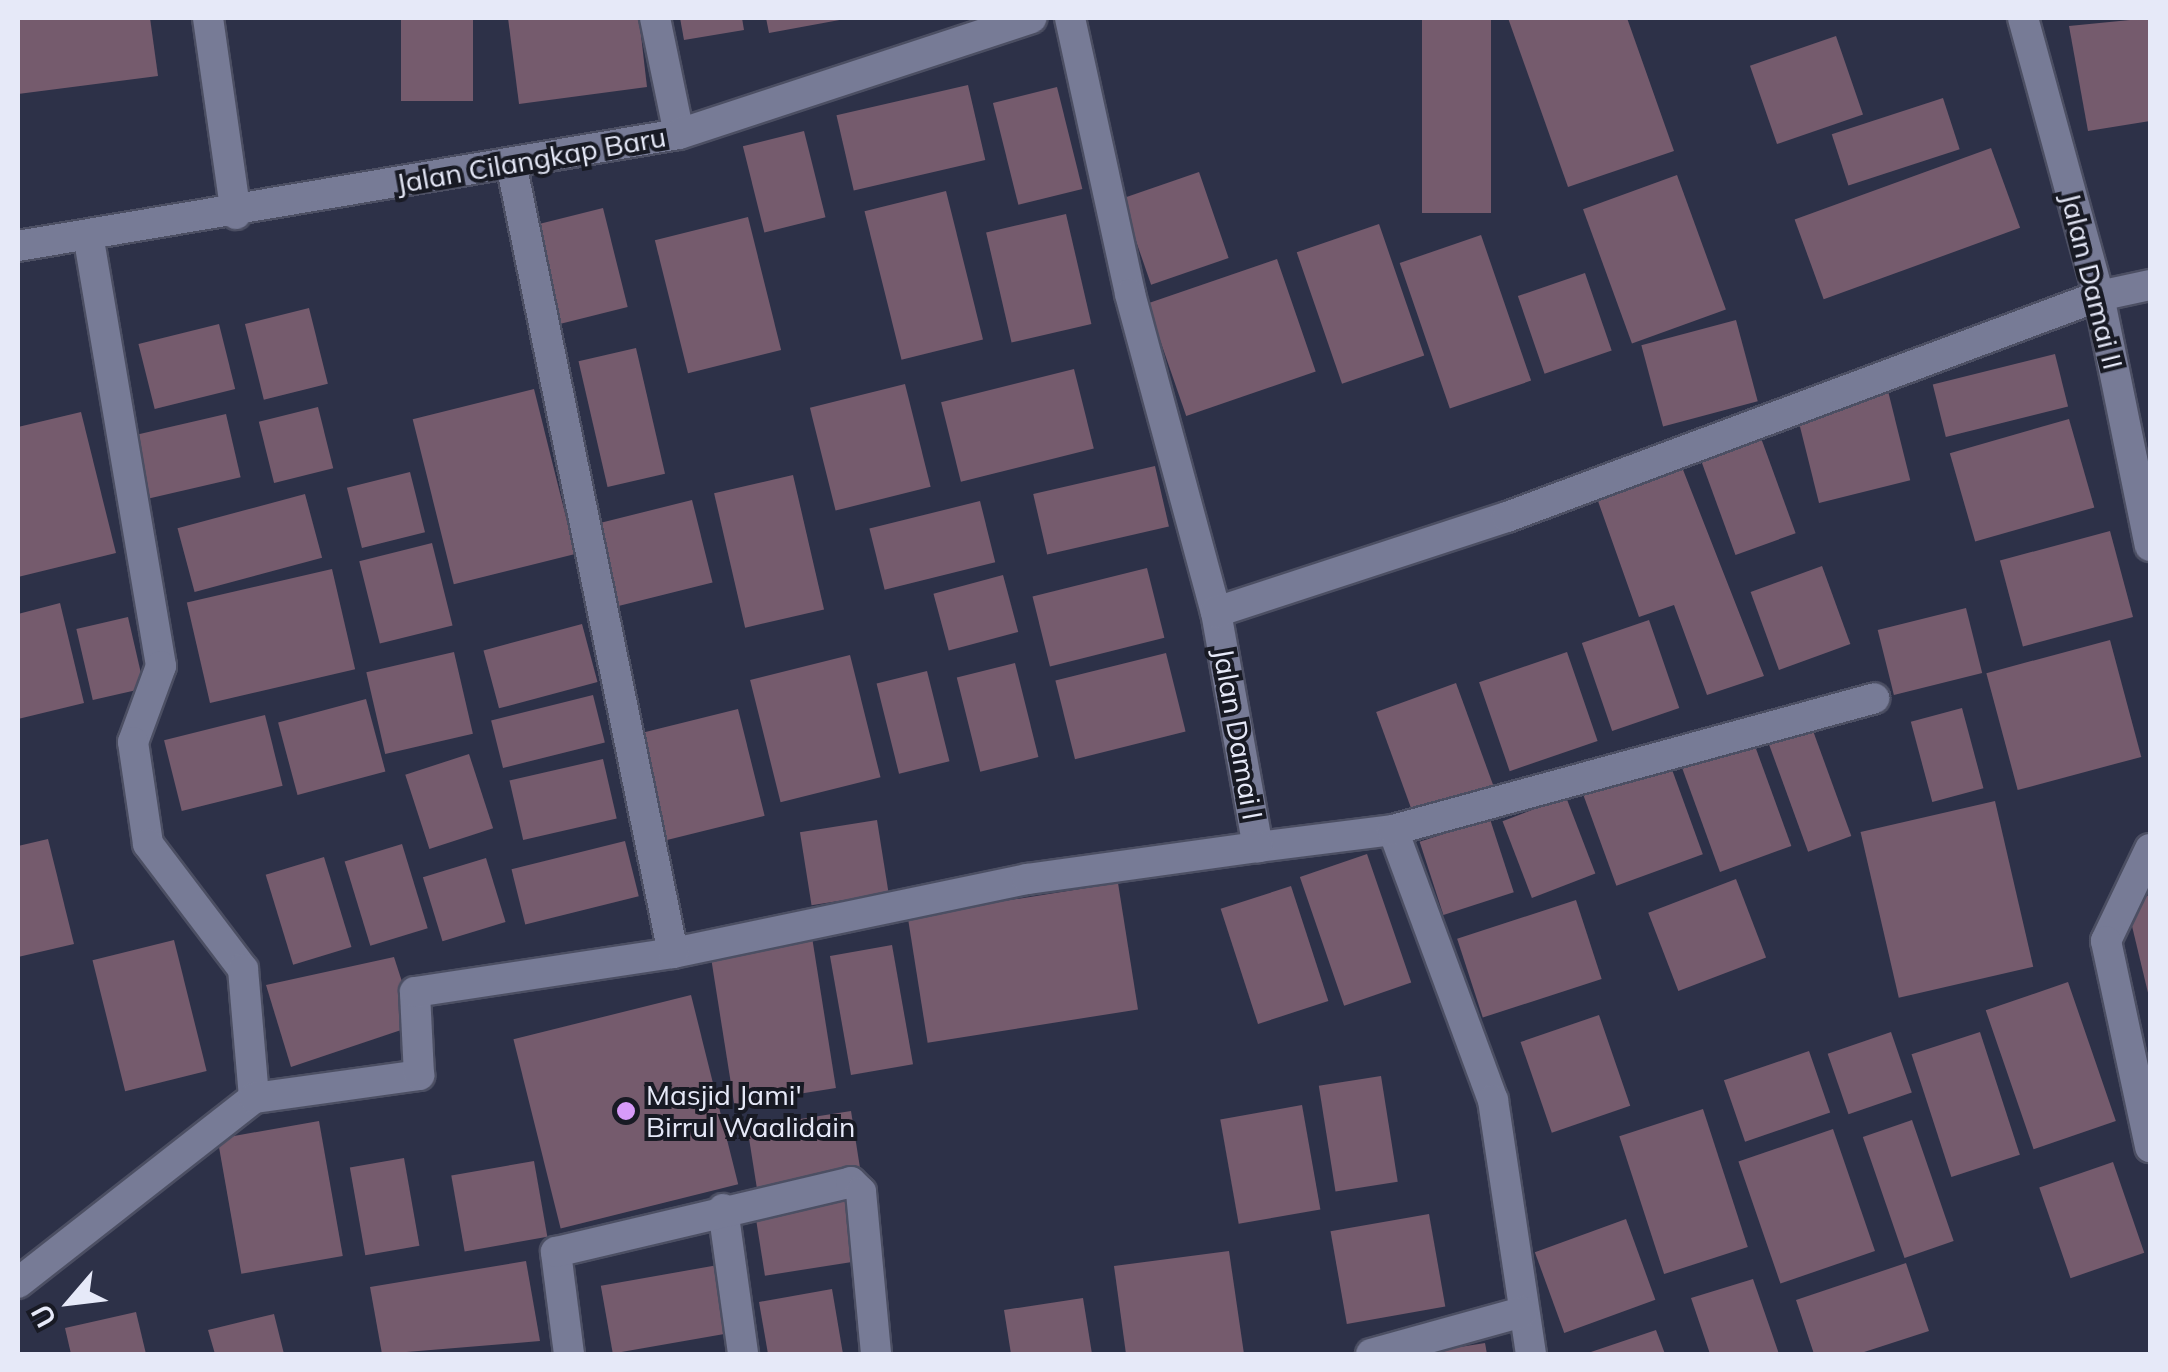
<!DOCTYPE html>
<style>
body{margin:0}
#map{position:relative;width:2168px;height:1372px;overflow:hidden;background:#2d3148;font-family:Mulish,sans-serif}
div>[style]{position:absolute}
.building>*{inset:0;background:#755b6d;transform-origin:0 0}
.roads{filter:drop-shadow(2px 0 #4c4f63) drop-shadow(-2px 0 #4c4f63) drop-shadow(0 2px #4c4f63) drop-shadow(0 -2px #4c4f63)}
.minor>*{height:30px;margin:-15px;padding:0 15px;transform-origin:15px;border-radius:15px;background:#777b96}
.dots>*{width:28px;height:28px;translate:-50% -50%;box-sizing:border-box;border:5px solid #181a24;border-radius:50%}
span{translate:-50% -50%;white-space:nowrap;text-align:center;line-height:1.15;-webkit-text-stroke:8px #181a24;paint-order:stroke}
.street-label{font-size:28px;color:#e6e9f8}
.poi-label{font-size:28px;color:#e6e9f8}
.left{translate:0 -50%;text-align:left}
.frame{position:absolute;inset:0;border:20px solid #e6e9f8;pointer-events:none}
.north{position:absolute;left:20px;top:1252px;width:100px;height:100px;-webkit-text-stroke:8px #181a24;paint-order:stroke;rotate:242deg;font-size:28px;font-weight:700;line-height:40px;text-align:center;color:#e6e9f8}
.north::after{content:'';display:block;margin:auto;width:35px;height:45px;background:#e6e9f8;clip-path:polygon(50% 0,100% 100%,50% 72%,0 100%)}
</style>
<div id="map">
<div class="building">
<i style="clip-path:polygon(18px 18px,150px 18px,158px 76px,18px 94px)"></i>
<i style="left:401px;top:18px;width:72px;height:83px"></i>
<i style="clip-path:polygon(508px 18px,639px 18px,647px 87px,519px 104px)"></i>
<i style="clip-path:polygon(680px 18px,742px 18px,744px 30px,684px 40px)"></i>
<i style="clip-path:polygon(766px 18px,845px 18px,845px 19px,769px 33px)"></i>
<i style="left:1422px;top:18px;width:69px;height:195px"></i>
<i style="clip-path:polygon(1508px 18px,1627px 18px,1674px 151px,1568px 187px)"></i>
<i style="clip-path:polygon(2150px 18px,2150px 121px,2088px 131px,2069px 26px)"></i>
<i style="left:1836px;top:36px;width:83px;height:91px;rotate:71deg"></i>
<i style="left:968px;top:85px;width:77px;height:135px;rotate:77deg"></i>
<i style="left:1057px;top:87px;width:105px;height:66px;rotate:76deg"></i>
<i style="left:1943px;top:98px;width:54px;height:117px;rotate:72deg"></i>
<i style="left:804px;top:131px;width:89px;height:63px;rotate:76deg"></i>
<i style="left:1991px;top:148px;width:85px;height:209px;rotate:70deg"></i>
<i style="left:1199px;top:172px;width:91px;height:82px;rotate:71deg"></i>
<i style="left:1677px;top:175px;width:143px;height:100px;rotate:70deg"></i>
<i style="left:946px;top:191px;width:153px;height:84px;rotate:76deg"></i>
<i style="left:603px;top:208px;width:102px;height:71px;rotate:76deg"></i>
<i style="left:1066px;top:214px;width:113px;height:82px;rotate:77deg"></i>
<i style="left:748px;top:217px;width:137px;height:96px;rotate:76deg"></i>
<i style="left:1379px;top:224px;width:139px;height:87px;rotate:71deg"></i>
<i style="left:1481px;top:235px;width:154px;height:86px;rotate:71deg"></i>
<i style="left:1277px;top:259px;width:119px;height:137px;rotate:71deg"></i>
<i style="left:1585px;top:273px;width:82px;height:71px;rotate:71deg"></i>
<i style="left:309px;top:308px;width:78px;height:66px;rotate:76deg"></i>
<i style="left:1736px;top:320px;width:84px;height:98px;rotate:75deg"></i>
<i style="left:219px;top:324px;width:67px;height:83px;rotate:76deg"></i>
<i style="left:636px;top:348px;width:129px;height:59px;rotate:77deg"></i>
<i style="left:2055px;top:354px;width:54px;height:126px;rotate:76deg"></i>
<i style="left:1074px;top:369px;width:82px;height:137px;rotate:76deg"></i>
<i style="left:905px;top:384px;width:106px;height:98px;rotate:76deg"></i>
<i style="left:1887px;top:387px;width:96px;height:94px;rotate:76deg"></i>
<i style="left:534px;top:389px;width:170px;height:125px;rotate:76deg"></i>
<i style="left:318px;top:407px;width:63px;height:61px;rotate:76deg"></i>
<i style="clip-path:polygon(81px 412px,116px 553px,18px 577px,18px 427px)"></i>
<i style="left:226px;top:414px;width:65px;height:93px;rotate:77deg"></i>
<i style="left:2069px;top:419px;width:92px;height:124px;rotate:74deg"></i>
<i style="left:1757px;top:427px;width:113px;height:64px;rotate:70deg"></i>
<i style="clip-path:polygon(1678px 457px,1764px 676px,1707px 695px,1674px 605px,1639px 617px,1593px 487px)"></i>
<i style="left:1155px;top:466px;width:62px;height:125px;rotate:77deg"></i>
<i style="left:410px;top:472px;width:62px;height:65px;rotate:76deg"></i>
<i style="left:793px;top:475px;width:138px;height:81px;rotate:77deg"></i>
<i style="left:305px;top:494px;width:66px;height:132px;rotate:75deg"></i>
<i style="left:692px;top:500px;width:85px;height:98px;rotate:76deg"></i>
<i style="left:980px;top:501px;width:63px;height:114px;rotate:76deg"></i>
<i style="left:2110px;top:531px;width:89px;height:114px;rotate:75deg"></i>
<i style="left:432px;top:543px;width:85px;height:75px;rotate:76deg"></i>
<i style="left:1822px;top:566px;width:83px;height:76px;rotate:70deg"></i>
<i style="left:1147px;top:568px;width:72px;height:118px;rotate:76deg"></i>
<i style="left:332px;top:569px;width:103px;height:149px;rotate:77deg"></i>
<i style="left:1003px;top:575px;width:59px;height:72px;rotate:75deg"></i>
<i style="clip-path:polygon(60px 603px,84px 703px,18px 719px,18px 614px)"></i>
<i style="left:1966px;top:608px;width:67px;height:91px;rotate:76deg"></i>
<i style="left:128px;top:617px;width:73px;height:53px;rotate:77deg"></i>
<i style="left:1649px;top:620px;width:93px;height:71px;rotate:71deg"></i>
<i style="left:582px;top:624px;width:60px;height:102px;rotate:75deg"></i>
<i style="left:2110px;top:640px;width:121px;height:128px;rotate:75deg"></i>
<i style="left:454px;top:652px;width:84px;height:90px;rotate:77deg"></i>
<i style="left:1567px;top:652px;width:94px;height:93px;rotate:71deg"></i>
<i style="left:1166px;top:653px;width:81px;height:114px;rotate:76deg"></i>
<i style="left:850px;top:655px;width:126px;height:103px;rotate:76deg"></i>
<i style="left:1015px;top:663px;width:97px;height:60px;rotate:76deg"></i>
<i style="left:927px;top:671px;width:93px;height:52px;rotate:76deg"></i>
<i style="left:1456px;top:683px;width:115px;height:85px;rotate:70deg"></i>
<i style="left:593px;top:695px;width:49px;height:105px;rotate:76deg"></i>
<i style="left:366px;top:699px;width:75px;height:91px;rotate:75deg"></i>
<i style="left:1962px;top:708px;width:83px;height:53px;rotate:75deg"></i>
<i style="left:738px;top:709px;width:110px;height:111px;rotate:76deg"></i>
<i style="left:265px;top:715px;width:73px;height:104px;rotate:76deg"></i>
<i style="left:1812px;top:728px;width:115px;height:46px;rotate:70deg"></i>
<i style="left:1751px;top:735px;width:118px;height:76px;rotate:70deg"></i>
<i style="left:469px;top:754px;width:78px;height:67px;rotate:72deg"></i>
<i style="left:603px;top:759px;width:61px;height:96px;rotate:77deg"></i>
<i style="left:1670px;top:764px;width:96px;height:92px;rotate:70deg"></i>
<i style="left:1566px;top:797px;width:82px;height:68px;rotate:69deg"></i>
<i style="left:1995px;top:801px;width:170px;height:138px;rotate:77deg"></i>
<i style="left:1490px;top:819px;width:77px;height:74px;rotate:72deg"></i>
<i style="left:877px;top:820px;width:74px;height:78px;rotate:81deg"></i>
<i style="clip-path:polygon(48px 839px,74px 944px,18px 957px,18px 846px)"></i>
<i style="left:625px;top:841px;width:57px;height:117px;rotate:76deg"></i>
<i style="left:402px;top:844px;width:88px;height:60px;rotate:73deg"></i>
<i style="left:1367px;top:854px;width:136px;height:71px;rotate:71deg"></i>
<i style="left:324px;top:857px;width:94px;height:61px;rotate:73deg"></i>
<i style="left:486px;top:858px;width:67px;height:66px;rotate:73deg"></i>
<i style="left:1736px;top:879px;width:84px;height:94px;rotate:69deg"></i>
<i style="left:1118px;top:883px;width:128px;height:213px;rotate:81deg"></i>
<i style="left:1291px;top:886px;width:121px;height:74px;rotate:72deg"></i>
<i style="clip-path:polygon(2150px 895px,2150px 997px,2149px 997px,2126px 901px)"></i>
<i style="left:1576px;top:900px;width:83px;height:125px;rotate:72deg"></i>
<i style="left:812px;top:937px;width:153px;height:103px;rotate:81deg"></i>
<i style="left:174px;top:940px;width:135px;height:84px;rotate:76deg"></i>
<i style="left:892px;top:945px;width:121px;height:63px;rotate:80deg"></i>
<i style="clip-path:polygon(394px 957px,416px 1025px,291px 1067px,266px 985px)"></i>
<i style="left:2068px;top:982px;width:147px;height:87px;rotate:71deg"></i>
<i style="left:691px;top:995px;width:195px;height:183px;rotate:76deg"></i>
<i style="left:1599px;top:1015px;width:96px;height:83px;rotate:71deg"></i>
<i style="left:1891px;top:1032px;width:64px;height:67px;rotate:71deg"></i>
<i style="left:1980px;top:1032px;width:129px;height:72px;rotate:72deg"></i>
<i style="left:1809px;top:1051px;width:65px;height:90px;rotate:71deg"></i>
<i style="left:1381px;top:1076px;width:107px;height:63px;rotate:81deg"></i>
<i style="left:1302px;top:1105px;width:106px;height:83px;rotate:80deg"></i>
<i style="left:1703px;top:1109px;width:145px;height:88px;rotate:72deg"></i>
<i style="left:851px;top:1111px;width:62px;height:105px;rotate:81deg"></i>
<i style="left:1912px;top:1120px;width:128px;height:52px;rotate:71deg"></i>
<i style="left:319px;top:1121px;width:137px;height:103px;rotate:80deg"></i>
<i style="left:1833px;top:1129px;width:129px;height:100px;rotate:71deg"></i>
<i style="left:404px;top:1158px;width:89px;height:55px;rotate:80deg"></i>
<i style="left:534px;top:1161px;width:77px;height:84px;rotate:80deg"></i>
<i style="left:2113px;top:1162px;width:96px;height:78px;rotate:71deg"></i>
<i style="left:846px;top:1193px;width:69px;height:93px;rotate:81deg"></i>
<i style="left:1429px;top:1214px;width:94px;height:100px;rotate:80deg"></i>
<i style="left:1626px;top:1219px;width:86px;height:97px;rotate:70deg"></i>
<i style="clip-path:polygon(1229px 1251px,1244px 1354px,1126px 1354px,1114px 1266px)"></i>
<i style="clip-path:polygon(526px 1261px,540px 1341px,382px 1354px,370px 1287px)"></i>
<i style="clip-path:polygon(1906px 1263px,1929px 1331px,1858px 1354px,1814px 1354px,1796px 1300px)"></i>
<i style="left:718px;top:1265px;width:69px;height:119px;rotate:80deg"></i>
<i style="clip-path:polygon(1753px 1279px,1779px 1354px,1710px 1354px,1691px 1298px)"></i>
<i style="clip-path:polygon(832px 1289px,843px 1354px,768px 1354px,759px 1302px)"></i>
<i style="clip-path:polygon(1083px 1298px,1092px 1354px,1011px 1354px,1004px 1310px)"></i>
<i style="clip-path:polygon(136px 1312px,146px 1354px,71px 1354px,65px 1328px)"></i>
<i style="clip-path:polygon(274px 1314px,284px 1354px,215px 1354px,208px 1330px)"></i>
<i style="clip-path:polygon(1656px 1330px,1665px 1354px,1585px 1354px)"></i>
<i style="clip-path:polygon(1485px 1343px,1487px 1354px,1429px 1354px,1429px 1352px)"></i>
</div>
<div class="roads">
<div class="minor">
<i style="left:208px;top:18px;width:198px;rotate:81.9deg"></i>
<i style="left:655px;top:18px;width:118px;rotate:78.3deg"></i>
<i style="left:1070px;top:18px;width:282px;rotate:77.7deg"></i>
<i style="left:1130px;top:294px;width:329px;rotate:74.9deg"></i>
<i style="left:1216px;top:612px;width:239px;rotate:79.9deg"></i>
<i style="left:1258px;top:847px;width:136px;rotate:-7.2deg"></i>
<i style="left:1393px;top:830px;width:288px;rotate:69.7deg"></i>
<i style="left:1493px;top:1100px;width:257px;rotate:81.5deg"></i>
<i style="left:2023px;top:18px;width:288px;rotate:74.7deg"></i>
<i style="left:2099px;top:296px;width:255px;rotate:78.5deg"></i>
<i style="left:89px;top:240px;width:432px;rotate:80.4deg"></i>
<i style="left:161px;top:666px;width:81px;rotate:110.2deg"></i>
<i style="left:133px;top:742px;width:103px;rotate:81.6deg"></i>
<i style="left:148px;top:844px;width:157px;rotate:52.8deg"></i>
<i style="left:243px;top:969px;width:129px;rotate:85.1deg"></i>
<i style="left:18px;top:246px;width:670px;rotate:-9.62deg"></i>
<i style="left:679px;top:134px;width:371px;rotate:-18.2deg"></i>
<i style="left:1216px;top:612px;width:306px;rotate:-18.1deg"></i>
<i style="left:1507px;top:517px;width:632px;rotate:-20.47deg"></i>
<i style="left:2099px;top:296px;width:52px;rotate:-12.2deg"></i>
<i style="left:1393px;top:830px;width:499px;rotate:-15.3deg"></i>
<i style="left:2150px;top:849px;width:102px;rotate:115.6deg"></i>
<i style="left:2106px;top:941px;width:211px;rotate:77.9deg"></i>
<i style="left:673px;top:953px;width:362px;rotate:-11.8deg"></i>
<i style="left:1027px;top:879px;width:233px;rotate:-7.9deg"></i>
<i style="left:723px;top:1209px;width:146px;rotate:82.1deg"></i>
<i style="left:18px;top:1283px;width:300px;rotate:-38.1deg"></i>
<i style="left:254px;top:1098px;width:167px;rotate:-7.9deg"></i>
<i style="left:419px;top:1075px;width:83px;rotate:-92.8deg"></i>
<i style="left:415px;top:992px;width:261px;rotate:-8.6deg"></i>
<i style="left:673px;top:953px;width:806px;rotate:-101.59deg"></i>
<i style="left:569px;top:1354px;width:103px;rotate:-97.3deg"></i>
<i style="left:556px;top:1252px;width:303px;rotate:-13.3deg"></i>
<i style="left:851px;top:1182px;width:14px;rotate:45deg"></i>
<i style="left:861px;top:1192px;width:163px;rotate:84.7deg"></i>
<i style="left:1371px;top:1354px;width:157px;rotate:-15.5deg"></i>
</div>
</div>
<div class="dots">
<i style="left:626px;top:1111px;background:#d79bf9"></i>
</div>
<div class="street-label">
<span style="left:531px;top:160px;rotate:-10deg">Jalan Cilangkap Baru</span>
<span style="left:2092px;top:281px;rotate:76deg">Jalan Damai II</span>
<span style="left:1238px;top:734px;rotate:80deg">Jalan Damai I</span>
</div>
<div class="poi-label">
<span class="left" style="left:646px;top:1111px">Masjid Jami'<br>Birrul Waalidain</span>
</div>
<div class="frame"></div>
<div class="north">U</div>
</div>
